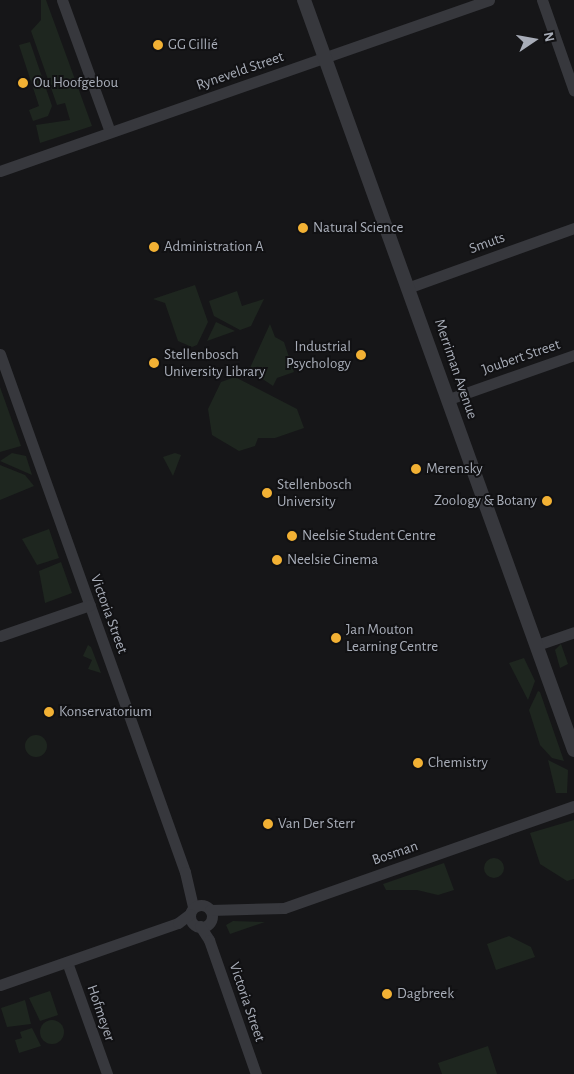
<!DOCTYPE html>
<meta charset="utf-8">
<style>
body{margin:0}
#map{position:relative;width:574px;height:1074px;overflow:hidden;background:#161618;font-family:"Alegreya Sans",sans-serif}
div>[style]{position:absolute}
.green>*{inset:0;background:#1e261f}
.round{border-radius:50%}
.minor>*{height:11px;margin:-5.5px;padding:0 5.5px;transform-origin:5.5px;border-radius:5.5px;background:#37383d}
.minor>.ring{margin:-5.5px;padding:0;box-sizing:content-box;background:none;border:11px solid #37383d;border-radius:50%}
.tertiary>*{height:14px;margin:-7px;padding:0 7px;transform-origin:7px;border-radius:7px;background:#37383d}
.dots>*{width:14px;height:14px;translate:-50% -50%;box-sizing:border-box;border:2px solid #111113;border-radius:50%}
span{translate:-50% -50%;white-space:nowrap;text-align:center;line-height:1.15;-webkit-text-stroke:4px #111113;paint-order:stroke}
.poi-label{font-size:15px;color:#a8adb8}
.left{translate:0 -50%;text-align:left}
.right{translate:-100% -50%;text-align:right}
.street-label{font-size:15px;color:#a8adb8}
.north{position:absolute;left:509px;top:15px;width:50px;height:50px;-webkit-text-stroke:4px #111113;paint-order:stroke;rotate:78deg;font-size:14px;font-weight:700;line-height:20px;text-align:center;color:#a8adb8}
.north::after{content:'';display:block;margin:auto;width:18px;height:22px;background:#a8adb8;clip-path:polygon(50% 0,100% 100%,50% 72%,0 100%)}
</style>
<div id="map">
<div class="green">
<i style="clip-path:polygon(41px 0,46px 0,92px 126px,40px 143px,36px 125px,70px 120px,65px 103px,57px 105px,31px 31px,41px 20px)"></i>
<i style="clip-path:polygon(30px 42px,52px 106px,48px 116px,33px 121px,29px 110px,39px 106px,19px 45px)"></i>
<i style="clip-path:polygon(195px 285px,208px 322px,197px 345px,192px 347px,178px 341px,165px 303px,153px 299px)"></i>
<i style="clip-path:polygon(237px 291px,242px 306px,264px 299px,251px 326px,240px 330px,214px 316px,209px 301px)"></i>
<i style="clip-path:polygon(216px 322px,235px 331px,207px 341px)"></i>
<i style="clip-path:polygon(270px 324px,275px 337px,284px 342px,294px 372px,277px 378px,273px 386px,249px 370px)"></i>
<i style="clip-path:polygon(235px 377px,297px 409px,304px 428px,275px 438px,258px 438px,255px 446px,239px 451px,212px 435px,208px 409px,221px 382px)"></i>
<i style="clip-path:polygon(0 387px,21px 446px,0 452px)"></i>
<i style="clip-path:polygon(12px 453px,26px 456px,32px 475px,0 461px)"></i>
<i style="clip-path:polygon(175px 453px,181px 455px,173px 476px,163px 457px)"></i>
<i style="clip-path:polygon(0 465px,25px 475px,34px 486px,0 500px)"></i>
<i style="clip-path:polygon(49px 529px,59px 558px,37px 565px,22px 539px)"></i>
<i style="clip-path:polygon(61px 562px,72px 593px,45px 603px,39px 571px)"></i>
<i style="clip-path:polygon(561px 644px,568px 664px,560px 668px,555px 650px)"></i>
<i style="clip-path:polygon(88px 645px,91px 647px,101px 673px,88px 669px,92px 660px,83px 656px)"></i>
<i style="clip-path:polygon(524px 658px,535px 681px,528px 700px,509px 663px)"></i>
<i style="clip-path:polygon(538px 691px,540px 692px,564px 761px,552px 758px,540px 745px,529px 710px)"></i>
<i class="round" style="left:25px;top:735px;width:22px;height:22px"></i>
<i style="clip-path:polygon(548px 760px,568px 770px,567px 793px,556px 793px)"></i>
<i style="clip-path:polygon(574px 820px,574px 879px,567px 881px,540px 864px,530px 833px)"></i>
<i class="round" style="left:484px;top:858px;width:20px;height:20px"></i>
<i style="clip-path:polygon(444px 863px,454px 890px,438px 895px,417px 890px,386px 890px,383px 884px)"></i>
<i style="clip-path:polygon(233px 921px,265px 922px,230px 934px,226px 925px)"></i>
<i style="clip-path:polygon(509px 936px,531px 947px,535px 957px,496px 970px,487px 944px)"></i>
<i style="clip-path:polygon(50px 991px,58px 1015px,40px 1021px,29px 998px)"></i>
<i style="clip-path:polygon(25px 1000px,31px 1024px,7px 1027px,1px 1008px)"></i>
<i class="round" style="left:40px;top:1020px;width:24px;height:24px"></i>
<i style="clip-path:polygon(32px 1028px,41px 1046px,19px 1053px,15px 1040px,22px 1038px,20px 1032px)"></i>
<i style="clip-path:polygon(488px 1046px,497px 1074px,442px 1074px,438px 1063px)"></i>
</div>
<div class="minor">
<i style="left:62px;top:0;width:140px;rotate:70deg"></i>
<i style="left:542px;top:0;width:96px;rotate:70.6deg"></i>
<i style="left:0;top:171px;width:518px;rotate:-19.27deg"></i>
<i style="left:410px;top:287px;width:174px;rotate:-19.8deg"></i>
<i style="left:0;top:354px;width:550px;rotate:70.35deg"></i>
<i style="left:185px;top:872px;width:36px;rotate:77deg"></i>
<i style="left:449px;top:399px;width:133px;rotate:-19.4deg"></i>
<i style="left:0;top:636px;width:95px;rotate:-19deg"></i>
<i style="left:537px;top:645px;width:39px;rotate:-19deg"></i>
<i class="ring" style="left:190px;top:905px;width:11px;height:11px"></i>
<i style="left:210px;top:910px;width:74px;rotate:-1.5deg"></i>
<i style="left:284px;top:908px;width:307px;rotate:-19.4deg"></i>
<i style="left:200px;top:926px;width:17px;rotate:57deg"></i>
<i style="left:209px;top:940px;width:142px;rotate:70.7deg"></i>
<i style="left:67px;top:962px;width:119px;rotate:70.3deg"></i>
<i style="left:0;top:985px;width:188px;rotate:-19.2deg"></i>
<i style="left:178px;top:923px;width:15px;rotate:-37deg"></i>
</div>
<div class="tertiary">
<i style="left:304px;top:0;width:797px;rotate:70.2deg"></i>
</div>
<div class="dots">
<i style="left:158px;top:45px;background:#f2b134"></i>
<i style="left:23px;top:83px;background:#f2b134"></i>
<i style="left:303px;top:228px;background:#f2b134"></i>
<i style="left:154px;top:247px;background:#f2b134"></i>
<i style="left:361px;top:355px;background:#f2b134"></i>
<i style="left:154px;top:363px;background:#f2b134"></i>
<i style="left:416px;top:469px;background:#f2b134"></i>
<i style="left:267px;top:493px;background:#f2b134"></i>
<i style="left:547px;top:501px;background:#f2b134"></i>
<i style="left:292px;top:536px;background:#f2b134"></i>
<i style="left:277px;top:560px;background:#f2b134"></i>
<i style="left:336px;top:638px;background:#f2b134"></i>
<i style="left:49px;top:712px;background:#f2b134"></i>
<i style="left:418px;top:763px;background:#f2b134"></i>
<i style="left:268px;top:824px;background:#f2b134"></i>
<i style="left:387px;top:994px;background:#f2b134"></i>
</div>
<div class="poi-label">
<span class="left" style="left:168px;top:45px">GG Cillié</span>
<span class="left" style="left:33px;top:83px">Ou Hoofgebou</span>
<span class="left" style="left:313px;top:228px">Natural Science</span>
<span class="left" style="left:164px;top:247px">Administration A</span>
<span class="right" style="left:351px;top:355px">Industrial<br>Psychology</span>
<span class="left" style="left:164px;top:363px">Stellenbosch<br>University Library</span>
<span class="left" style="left:426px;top:469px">Merensky</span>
<span class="left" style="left:277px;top:493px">Stellenbosch<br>University</span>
<span class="right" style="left:537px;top:501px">Zoology &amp; Botany</span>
<span class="left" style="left:302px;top:536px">Neelsie Student Centre</span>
<span class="left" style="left:287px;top:560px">Neelsie Cinema</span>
<span class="left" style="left:346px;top:638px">Jan Mouton<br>Learning Centre</span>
<span class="left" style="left:59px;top:712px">Konservatorium</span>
<span class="left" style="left:428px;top:763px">Chemistry</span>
<span class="left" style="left:278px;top:824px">Van Der Sterr</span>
<span class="left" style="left:397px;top:994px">Dagbreek</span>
</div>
<div class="street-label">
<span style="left:240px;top:71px;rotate:-19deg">Ryneveld Street</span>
<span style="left:487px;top:243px;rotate:-20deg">Smuts</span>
<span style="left:521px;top:357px;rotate:-19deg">Joubert Street</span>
<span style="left:456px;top:369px;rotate:71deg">Merriman Avenue</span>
<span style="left:109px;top:614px;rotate:70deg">Victoria Street</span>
<span style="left:395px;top:853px;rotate:-19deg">Bosman</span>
<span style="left:247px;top:1002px;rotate:71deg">Victoria Street</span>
<span style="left:101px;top:1013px;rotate:71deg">Hofmeyer</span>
</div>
<div class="north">N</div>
</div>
